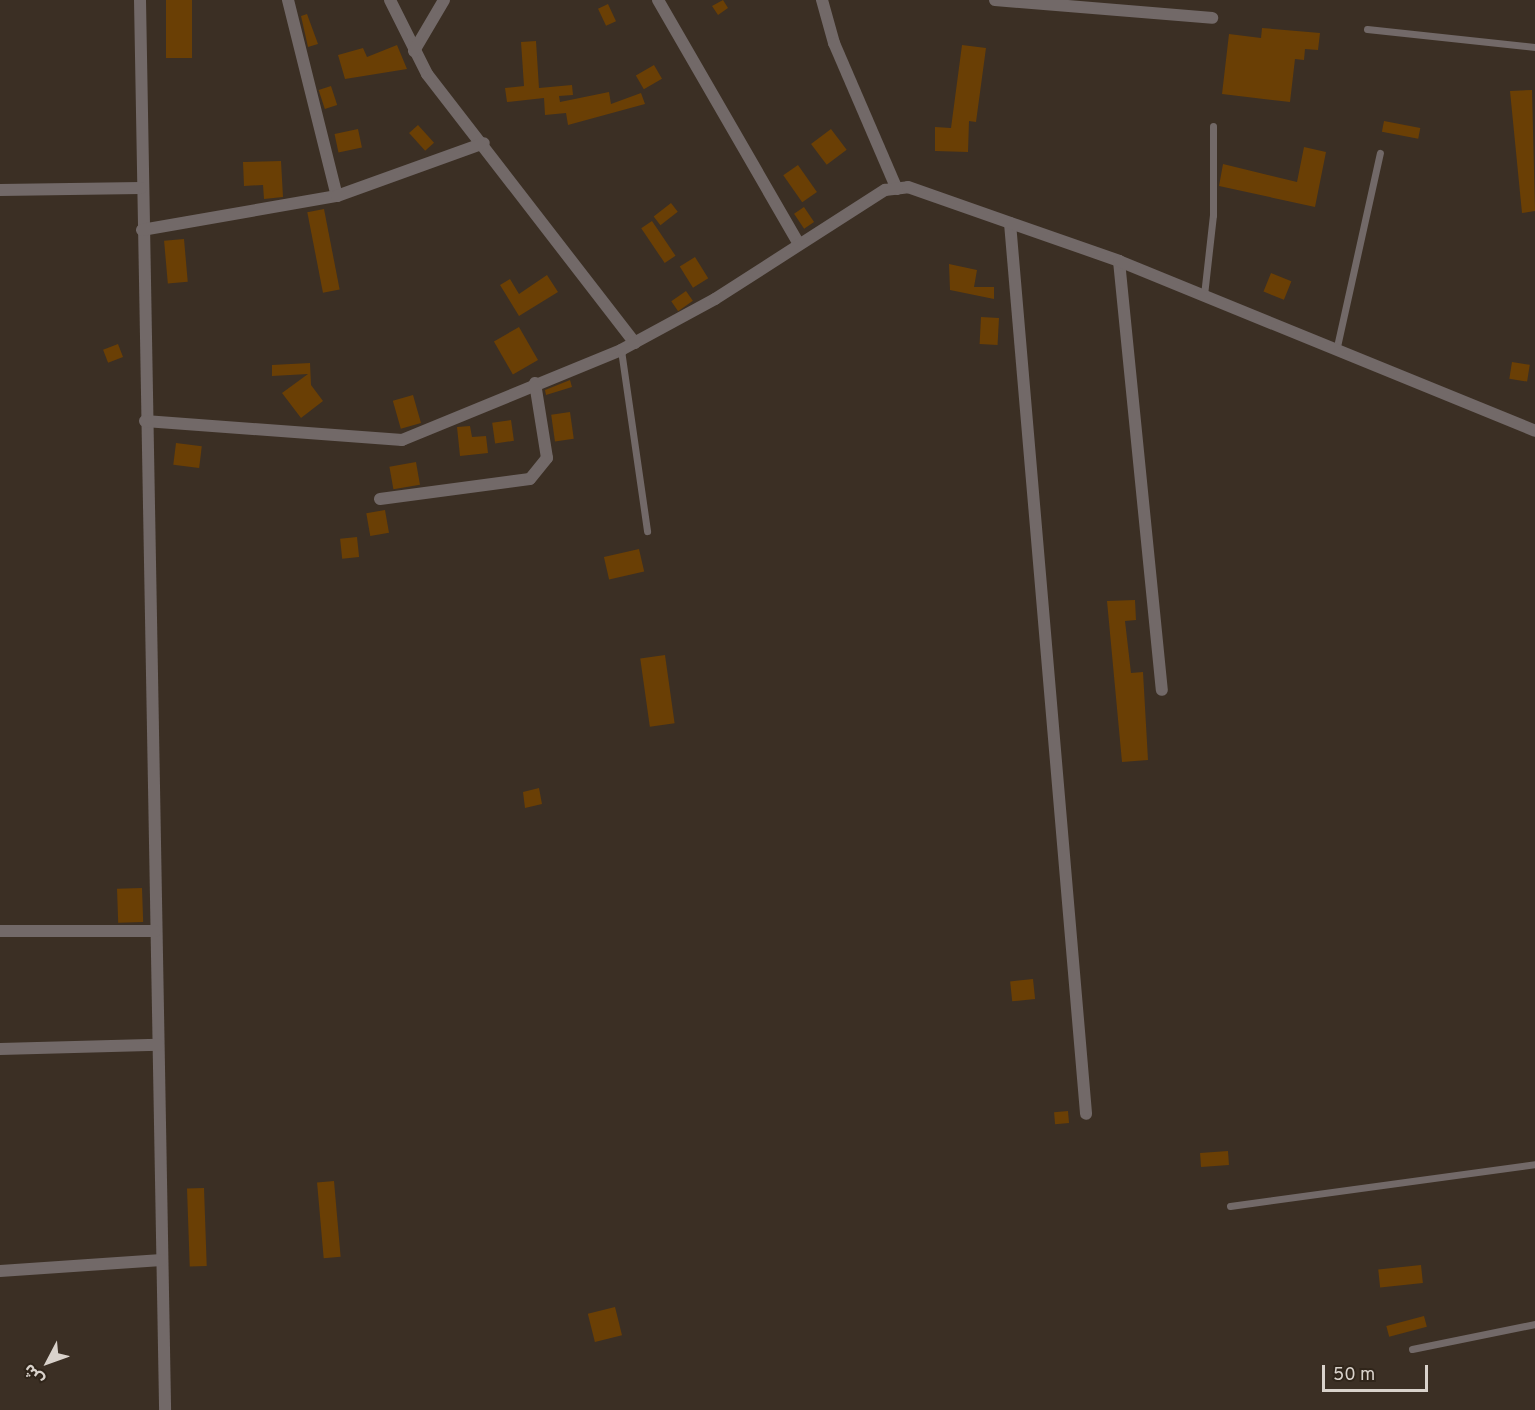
<!DOCTYPE html>
<meta charset="utf-8">
<style>
body{margin:0}
#map{position:relative;width:1535px;height:1410px;overflow:hidden;background:#3b2f24;font-family:Overpass,"Noto Sans Arabic",sans-serif}
div>[style]{position:absolute}
.building>*{inset:0;background:#6a3f05;transform-origin:0 0}
.service>*{height:7px;margin:-3.5px;padding:0 3.5px;transform-origin:3.5px;border-radius:3.5px;background:#726968}
.minor>*{height:12px;margin:-6px;padding:0 6px;transform-origin:6px;border-radius:6px;background:#726968}
span{translate:-50% -50%;white-space:nowrap;text-align:center;line-height:1.15;-webkit-text-stroke:4.5px #30251a;paint-order:stroke}
.north{position:absolute;left:18px;top:1332px;width:60px;height:60px;-webkit-text-stroke:4px #30251a;paint-order:stroke;rotate:229deg;font-size:16px;font-weight:700;line-height:24px;text-align:center;color:#d9d2cb}
.north::after{content:'';display:block;margin:auto;width:21px;height:27px;background:#d9d2cb;clip-path:polygon(50% 0,100% 100%,50% 72%,0 100%)}
.scale{position:absolute;left:1322px;top:1365px;width:106px;height:27px;box-sizing:border-box;border:3px solid #d9d2cb;border-top:0;padding-left:8px;font-size:18px;line-height:21px;white-space:nowrap;color:#d9d2cb;-webkit-text-stroke:4px #30251a;paint-order:stroke}
</style>
<div id="map">
<div class="building">
<i style="left:166px;top:0;width:26px;height:58px"></i>
<i style="clip-path:polygon(723px 0,728px 8px,718px 15px,712px 6px)"></i>
<i style="left:608px;top:4px;width:19px;height:11px;rotate:65deg"></i>
<i style="clip-path:polygon(307px 14px,318px 44px,308px 47px,301px 16px)"></i>
<i style="clip-path:polygon(1262px 28px,1320px 33px,1318px 50px,1305px 49px,1304px 60px,1295px 59px,1290px 102px,1222px 94px,1229px 34px,1261px 38px)"></i>
<i style="clip-path:polygon(536px 41px,539px 88px,572px 85px,573px 95px,559px 96px,560px 102px,609px 92px,611px 104px,641px 93px,645px 104px,568px 125px,566px 113px,545px 115px,544px 98px,507px 102px,505px 88px,524px 86px,521px 42px)"></i>
<i style="clip-path:polygon(397px 45px,407px 69px,345px 79px,338px 55px,363px 48px,367px 57px)"></i>
<i style="clip-path:polygon(962px 45px,986px 48px,976px 122px,969px 121px,968px 152px,935px 151px,935px 127px,951px 128px)"></i>
<i style="left:654px;top:65px;width:16px;height:21px;rotate:60deg"></i>
<i style="left:331px;top:86px;width:20px;height:13px;rotate:72deg"></i>
<i style="clip-path:polygon(1532px 90px,1535px 211px,1522px 213px,1510px 91px)"></i>
<i style="left:1384px;top:121px;width:37px;height:11px;rotate:11deg"></i>
<i style="left:418px;top:125px;width:24px;height:12px;rotate:48deg"></i>
<i style="left:358px;top:129px;width:19px;height:24px;rotate:78deg"></i>
<i style="left:831px;top:129px;width:26px;height:25px;rotate:53deg"></i>
<i style="clip-path:polygon(1304px 147px,1326px 152px,1315px 207px,1219px 186px,1223px 164px,1297px 182px)"></i>
<i style="clip-path:polygon(281px 161px,283px 197px,264px 199px,263px 185px,244px 186px,243px 162px)"></i>
<i style="left:798px;top:165px;width:33px;height:18px;rotate:55deg"></i>
<i style="left:671px;top:203px;width:11px;height:22px;rotate:52deg"></i>
<i style="left:804px;top:207px;width:18px;height:12px;rotate:56deg"></i>
<i style="left:324px;top:209px;width:82px;height:17px;rotate:79deg"></i>
<i style="left:652px;top:221px;width:42px;height:13px;rotate:56deg"></i>
<i style="left:184px;top:239px;width:43px;height:20px;rotate:85deg"></i>
<i style="left:695px;top:257px;width:25px;height:18px;rotate:58deg"></i>
<i style="clip-path:polygon(949px 264px,977px 270px,974px 287px,994px 287px,994px 299px,950px 290px)"></i>
<i style="left:1271px;top:273px;width:22px;height:20px;rotate:22deg"></i>
<i style="clip-path:polygon(547px 275px,558px 292px,519px 316px,500px 285px,510px 279px,519px 294px)"></i>
<i style="left:686px;top:291px;width:12px;height:18px;rotate:55deg"></i>
<i style="left:981px;top:317px;width:18px;height:27px;rotate:3deg"></i>
<i style="left:519px;top:327px;width:38px;height:29px;rotate:60deg"></i>
<i style="left:118px;top:344px;width:14px;height:16px;rotate:69deg"></i>
<i style="left:1512px;top:362px;width:18px;height:17px;rotate:9deg"></i>
<i style="clip-path:polygon(310px 363px,311px 385px,323px 401px,301px 418px,282px 393px,308px 374px,272px 376px,272px 365px)"></i>
<i style="clip-path:polygon(570px 380px,572px 387px,546px 395px,545px 390px)"></i>
<i style="left:413px;top:395px;width:29px;height:21px;rotate:74deg"></i>
<i style="left:570px;top:412px;width:27px;height:19px;rotate:82deg"></i>
<i style="left:511px;top:420px;width:21px;height:19px;rotate:82deg"></i>
<i style="clip-path:polygon(470px 426px,472px 437px,486px 436px,488px 453px,460px 456px,457px 427px)"></i>
<i style="left:176px;top:443px;width:26px;height:22px;rotate:7deg"></i>
<i style="left:416px;top:462px;width:23px;height:27px;rotate:80deg"></i>
<i style="left:385px;top:510px;width:23px;height:19px;rotate:80deg"></i>
<i style="left:357px;top:537px;width:20px;height:17px;rotate:84deg"></i>
<i style="left:639px;top:549px;width:23px;height:36px;rotate:77deg"></i>
<i style="clip-path:polygon(1135px 600px,1136px 620px,1125px 621px,1131px 673px,1143px 672px,1148px 760px,1122px 762px,1107px 601px)"></i>
<i style="left:665px;top:655px;width:69px;height:25px;rotate:82deg"></i>
<i style="clip-path:polygon(539px 788px,542px 804px,525px 808px,523px 792px)"></i>
<i style="left:142px;top:888px;width:34px;height:25px;rotate:88deg"></i>
<i style="left:1033px;top:979px;width:20px;height:23px;rotate:84deg"></i>
<i style="left:1068px;top:1111px;width:12px;height:14px;rotate:85deg"></i>
<i style="left:1228px;top:1151px;width:14px;height:28px;rotate:86deg"></i>
<i style="left:334px;top:1181px;width:76px;height:17px;rotate:85deg"></i>
<i style="left:204px;top:1188px;width:78px;height:17px;rotate:88deg"></i>
<i style="left:1421px;top:1265px;width:18px;height:43px;rotate:84deg"></i>
<i style="left:615px;top:1307px;width:29px;height:28px;rotate:76deg"></i>
<i style="left:1424px;top:1316px;width:11px;height:39px;rotate:75deg"></i>
</div>
<div class="service">
<i style="left:1367px;top:29px;width:169px;rotate:6.1deg"></i>
<i style="left:1204px;top:295px;width:81px;rotate:-83.6deg"></i>
<i style="left:1213px;top:215px;width:89px;rotate:-90deg"></i>
<i style="left:621px;top:350px;width:183px;rotate:81.8deg"></i>
<i style="left:1336px;top:351px;width:203px;rotate:-77.5deg"></i>
<i style="left:1230px;top:1206px;width:308px;rotate:-7.8deg"></i>
<i style="left:1412px;top:1349px;width:126px;rotate:-11.5deg"></i>
</div>
<div class="minor">
<i style="left:140px;top:0;width:1410px;rotate:88.98deg"></i>
<i style="left:288px;top:0;width:202px;rotate:76deg"></i>
<i style="left:390px;top:0;width:83px;rotate:63.4deg"></i>
<i style="left:427px;top:74px;width:340px;rotate:52.3deg"></i>
<i style="left:658px;top:0;width:282px;rotate:60deg"></i>
<i style="left:822px;top:0;width:45px;rotate:74.4deg"></i>
<i style="left:834px;top:43px;width:159px;rotate:66.7deg"></i>
<i style="left:995px;top:0;width:218px;rotate:4.7deg"></i>
<i style="left:414px;top:51px;width:59px;rotate:-59.5deg"></i>
<i style="left:0;top:190px;width:141px;rotate:-0.8deg"></i>
<i style="left:1010px;top:223px;width:894px;rotate:85.12deg"></i>
<i style="left:142px;top:230px;width:198px;rotate:-9.9deg"></i>
<i style="left:337px;top:196px;width:156px;rotate:-19.8deg"></i>
<i style="left:1119px;top:261px;width:431px;rotate:84.3deg"></i>
<i style="left:145px;top:421px;width:258px;rotate:4.2deg"></i>
<i style="left:402px;top:440px;width:237px;rotate:-22.3deg"></i>
<i style="left:621px;top:350px;width:107px;rotate:-28.5deg"></i>
<i style="left:715px;top:299px;width:202px;rotate:-32.7deg"></i>
<i style="left:885px;top:190px;width:23px;rotate:-7deg"></i>
<i style="left:908px;top:187px;width:224px;rotate:19.3deg"></i>
<i style="left:1119px;top:261px;width:449px;rotate:22.2deg"></i>
<i style="left:380px;top:499px;width:151px;rotate:-7.6deg"></i>
<i style="left:530px;top:479px;width:27px;rotate:-51deg"></i>
<i style="left:547px;top:458px;width:76px;rotate:-99.1deg"></i>
<i style="left:0;top:931px;width:155px"></i>
<i style="left:0;top:1049px;width:158px;rotate:-1.5deg"></i>
<i style="left:0;top:1271px;width:162px;rotate:-3.9deg"></i>
</div>
<div class="north">ش</div>
<div class="scale">50 m</div>
</div>
